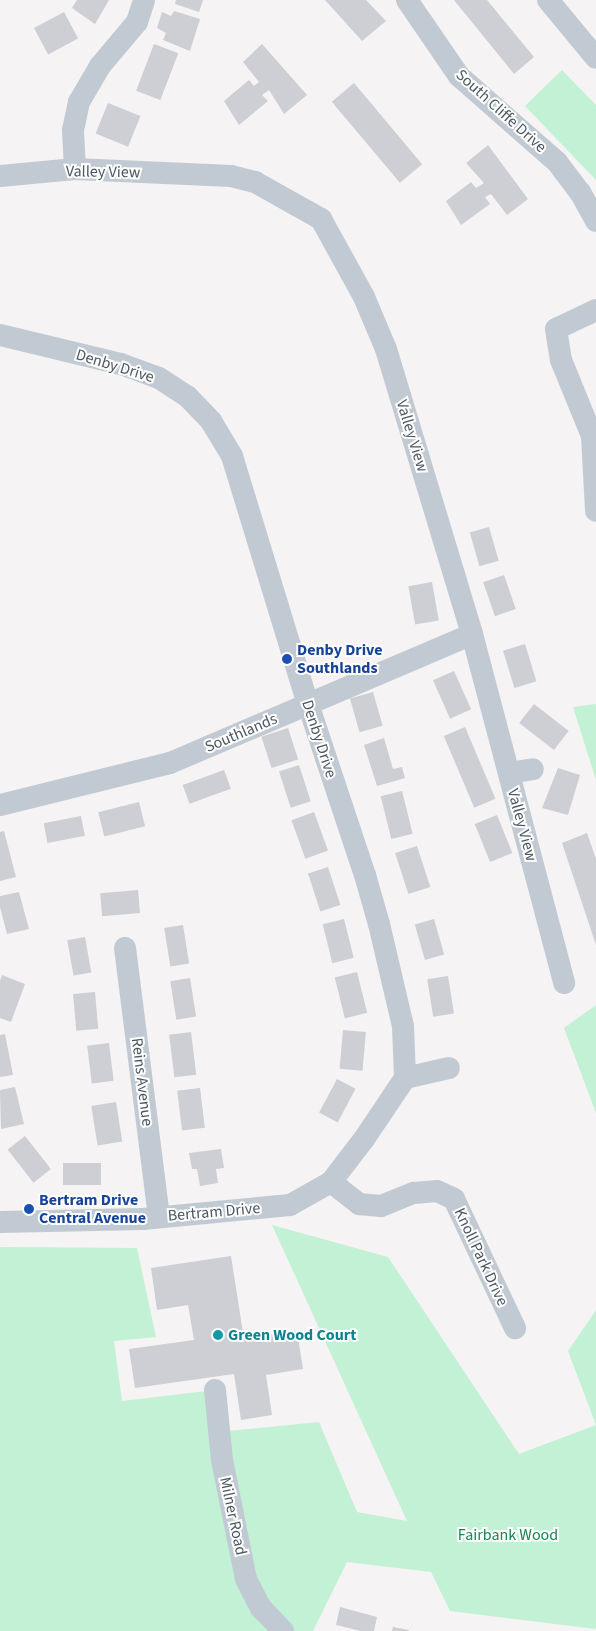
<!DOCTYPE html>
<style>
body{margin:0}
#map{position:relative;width:596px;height:1631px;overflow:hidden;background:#f5f3f3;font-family:"Source Sans 3",sans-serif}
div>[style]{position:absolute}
.green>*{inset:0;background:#c3f1d5}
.building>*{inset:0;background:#cdcfd5;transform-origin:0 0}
.minor>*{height:22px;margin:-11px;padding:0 11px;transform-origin:11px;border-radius:11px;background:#c1cad2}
.dots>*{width:14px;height:14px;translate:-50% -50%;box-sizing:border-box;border:2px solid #fff;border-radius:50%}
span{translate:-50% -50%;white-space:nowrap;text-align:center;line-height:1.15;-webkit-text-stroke:4px #fff;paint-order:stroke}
.street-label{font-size:16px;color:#4a5661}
.transit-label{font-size:16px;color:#164399;font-weight:700}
.left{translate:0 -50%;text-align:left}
.culture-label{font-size:16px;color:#0d838f;font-weight:700}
.park-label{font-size:16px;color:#17864f}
</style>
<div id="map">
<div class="green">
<i style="clip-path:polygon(562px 70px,596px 105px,596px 180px,525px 106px)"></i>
<i style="clip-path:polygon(596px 704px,596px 780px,573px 707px)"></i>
<i style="clip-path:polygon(596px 1005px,596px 1113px,564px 1028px)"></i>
<i style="clip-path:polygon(272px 1225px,388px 1257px,519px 1454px,596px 1425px,568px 1351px,596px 1310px,596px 1629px,450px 1611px,431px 1572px,347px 1562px,313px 1631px,0 1631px,0 1247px,137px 1248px,156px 1337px,114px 1341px,122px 1401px,215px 1390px,218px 1432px,319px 1422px,357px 1512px,407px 1521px)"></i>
</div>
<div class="building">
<i style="clip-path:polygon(77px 0,109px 0,95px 24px,72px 8px)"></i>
<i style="clip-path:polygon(176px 0,203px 0,199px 12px,175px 4px)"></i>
<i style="clip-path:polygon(325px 0,366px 0,386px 21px,362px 41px)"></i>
<i style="clip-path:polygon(454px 0,487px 0,534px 57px,514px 74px)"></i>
<i style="clip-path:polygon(174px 11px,200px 19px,190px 51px,163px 40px,166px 33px,157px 28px,162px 12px,171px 16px)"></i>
<i style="left:64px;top:12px;width:30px;height:34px;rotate:62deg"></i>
<i style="left:154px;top:44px;width:26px;height:50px;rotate:21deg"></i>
<i style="clip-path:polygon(262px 44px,307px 95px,284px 114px,269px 90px,262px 95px,268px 101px,239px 125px,224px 101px,249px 80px,254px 86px,259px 82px,243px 62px)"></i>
<i style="left:354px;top:83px;width:106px;height:29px;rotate:50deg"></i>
<i style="left:108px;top:103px;width:35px;height:33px;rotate:22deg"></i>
<i style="clip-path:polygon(488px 145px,528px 199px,507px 215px,491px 194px,485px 197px,490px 204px,461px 225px,446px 201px,471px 182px,476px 188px,484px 183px,466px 163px)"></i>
<i style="left:489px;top:527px;width:35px;height:20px;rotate:74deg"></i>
<i style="left:504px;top:575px;width:36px;height:22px;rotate:71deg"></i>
<i style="left:432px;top:582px;width:39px;height:24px;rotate:80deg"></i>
<i style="left:525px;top:644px;width:39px;height:23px;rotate:73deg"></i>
<i style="left:454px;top:671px;width:42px;height:23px;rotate:66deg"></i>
<i style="left:373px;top:692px;width:35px;height:24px;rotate:74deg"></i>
<i style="left:534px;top:704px;width:44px;height:24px;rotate:38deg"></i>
<i style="left:465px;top:727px;width:78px;height:23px;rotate:67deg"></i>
<i style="left:288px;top:728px;width:33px;height:28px;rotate:72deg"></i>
<i style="clip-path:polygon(384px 738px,393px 769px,402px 767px,405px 778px,377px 786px,364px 745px)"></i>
<i style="left:299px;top:765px;width:38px;height:21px;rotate:72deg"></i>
<i style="clip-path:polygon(558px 768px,580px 775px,568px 815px,542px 808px)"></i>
<i style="left:224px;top:770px;width:20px;height:44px;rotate:70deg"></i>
<i style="left:402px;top:791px;width:44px;height:22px;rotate:76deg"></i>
<i style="left:139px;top:802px;width:25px;height:42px;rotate:76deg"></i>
<i style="left:314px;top:812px;width:41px;height:24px;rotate:70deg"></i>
<i style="left:497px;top:815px;width:41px;height:24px;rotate:68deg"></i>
<i style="left:81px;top:816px;width:20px;height:38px;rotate:79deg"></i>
<i style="clip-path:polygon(4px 831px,16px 877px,0 881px,0 832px)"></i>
<i style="clip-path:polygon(587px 833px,596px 859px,596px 945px,562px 843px)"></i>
<i style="left:417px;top:846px;width:43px;height:23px;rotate:72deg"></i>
<i style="left:328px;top:867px;width:40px;height:21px;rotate:72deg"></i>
<i style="left:138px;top:890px;width:23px;height:38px;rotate:85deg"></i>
<i style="clip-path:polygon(19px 892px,29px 929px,7px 934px,0 907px,0 896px)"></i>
<i style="left:344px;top:919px;width:40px;height:22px;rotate:76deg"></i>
<i style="left:434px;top:919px;width:37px;height:20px;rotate:74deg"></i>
<i style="left:183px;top:925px;width:39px;height:19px;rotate:81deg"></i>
<i style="left:85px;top:937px;width:36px;height:18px;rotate:80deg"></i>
<i style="left:357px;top:972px;width:42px;height:23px;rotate:76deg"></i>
<i style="clip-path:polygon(2px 975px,25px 984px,11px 1022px,0 1018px,0 981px)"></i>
<i style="left:448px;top:976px;width:38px;height:21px;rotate:81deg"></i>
<i style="left:190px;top:978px;width:39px;height:20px;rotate:81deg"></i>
<i style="left:95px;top:992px;width:37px;height:22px;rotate:85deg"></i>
<i style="left:343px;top:1030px;width:23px;height:39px;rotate:5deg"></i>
<i style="left:191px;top:1032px;width:43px;height:22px;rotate:83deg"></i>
<i style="clip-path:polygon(5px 1034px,13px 1075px,0 1077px,0 1035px)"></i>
<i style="left:109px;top:1043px;width:38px;height:22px;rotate:83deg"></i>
<i style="left:337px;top:1079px;width:21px;height:38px;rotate:28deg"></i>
<i style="clip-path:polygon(15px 1087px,24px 1124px,1px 1129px,0 1090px)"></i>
<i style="left:200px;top:1088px;width:40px;height:23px;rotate:83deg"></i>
<i style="left:116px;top:1102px;width:40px;height:25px;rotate:81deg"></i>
<i style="left:25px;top:1136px;width:42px;height:22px;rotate:52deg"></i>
<i style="clip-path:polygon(221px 1149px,224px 1168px,216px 1169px,218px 1183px,200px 1186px,197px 1169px,192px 1169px,189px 1153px)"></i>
<i style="left:63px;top:1163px;width:38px;height:22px"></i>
<i style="clip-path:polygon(231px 1256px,244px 1339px,297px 1331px,303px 1369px,266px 1375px,272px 1415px,241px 1420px,234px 1374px,135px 1388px,129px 1349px,194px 1340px,188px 1305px,157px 1310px,151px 1268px)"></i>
<i style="clip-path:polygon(340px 1607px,377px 1617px,374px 1631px,361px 1631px,336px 1625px)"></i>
<i style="clip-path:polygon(393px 1627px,409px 1630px,409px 1631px,392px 1631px)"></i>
</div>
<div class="minor">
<i style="left:407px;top:0;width:92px;rotate:55.6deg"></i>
<i style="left:459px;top:76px;width:130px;rotate:41.3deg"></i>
<i style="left:557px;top:162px;width:38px;rotate:53deg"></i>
<i style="left:580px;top:192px;width:33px;rotate:61deg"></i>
<i style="left:548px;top:0;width:75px;rotate:50.4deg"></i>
<i style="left:75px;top:169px;width:39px;rotate:-93deg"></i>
<i style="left:73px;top:130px;width:29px;rotate:-78deg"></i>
<i style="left:79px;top:102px;width:42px;rotate:-59.7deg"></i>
<i style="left:100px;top:66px;width:57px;rotate:-49.9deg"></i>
<i style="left:137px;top:22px;width:23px;rotate:-72deg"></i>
<i style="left:0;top:176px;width:75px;rotate:-5.3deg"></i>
<i style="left:75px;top:169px;width:156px;rotate:2.6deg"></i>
<i style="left:231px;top:176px;width:25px;rotate:14deg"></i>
<i style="left:255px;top:182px;width:76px;rotate:29.3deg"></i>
<i style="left:321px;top:219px;width:89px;rotate:61.1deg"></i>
<i style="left:364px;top:297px;width:56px;rotate:67.1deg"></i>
<i style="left:386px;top:349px;width:298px;rotate:73.2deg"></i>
<i style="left:472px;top:634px;width:361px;rotate:75.2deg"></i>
<i style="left:596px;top:310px;width:44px;rotate:154.6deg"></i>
<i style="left:556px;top:329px;width:31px;rotate:81deg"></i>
<i style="left:561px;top:360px;width:82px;rotate:67.8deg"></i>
<i style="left:592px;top:436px;width:75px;rotate:86.9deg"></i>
<i style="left:0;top:335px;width:124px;rotate:13.5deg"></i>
<i style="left:121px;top:364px;width:40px;rotate:20.2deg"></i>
<i style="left:159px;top:378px;width:33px;rotate:33deg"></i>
<i style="left:187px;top:396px;width:35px;rotate:46deg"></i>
<i style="left:211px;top:421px;width:41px;rotate:59deg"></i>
<i style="left:232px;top:456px;width:259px;rotate:73deg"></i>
<i style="left:308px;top:704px;width:180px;rotate:71.6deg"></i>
<i style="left:365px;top:875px;width:51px;rotate:74.1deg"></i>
<i style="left:379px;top:924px;width:105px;rotate:76.8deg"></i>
<i style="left:403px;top:1026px;width:52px;rotate:87.8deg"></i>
<i style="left:405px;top:1078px;width:73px;rotate:123.9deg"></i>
<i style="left:364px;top:1139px;width:54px;rotate:127.5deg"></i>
<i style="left:331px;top:1182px;width:47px;rotate:150.7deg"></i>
<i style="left:290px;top:1205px;width:148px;rotate:174.6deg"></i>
<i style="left:143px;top:1219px;width:143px;rotate:178.8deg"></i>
<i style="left:509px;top:773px;width:24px;rotate:-9deg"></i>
<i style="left:0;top:805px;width:175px;rotate:-13.9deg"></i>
<i style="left:170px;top:763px;width:328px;rotate:-23.1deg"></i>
<i style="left:125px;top:948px;width:271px;rotate:82.8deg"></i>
<i style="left:405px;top:1078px;width:45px;rotate:-12.8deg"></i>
<i style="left:331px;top:1182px;width:36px;rotate:38deg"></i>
<i style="left:359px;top:1204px;width:22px;rotate:5deg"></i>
<i style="left:381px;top:1206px;width:35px;rotate:-22deg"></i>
<i style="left:414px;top:1193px;width:23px;rotate:-5deg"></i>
<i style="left:437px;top:1191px;width:19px;rotate:25deg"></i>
<i style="left:454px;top:1199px;width:143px;rotate:64.7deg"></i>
<i style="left:215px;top:1390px;width:70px;rotate:84.3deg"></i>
<i style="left:222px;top:1460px;width:121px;rotate:78.6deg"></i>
<i style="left:246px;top:1579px;width:33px;rotate:63deg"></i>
<i style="left:261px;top:1608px;width:32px;rotate:46deg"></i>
</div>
<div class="dots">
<i style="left:287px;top:659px;background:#1a4fb4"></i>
<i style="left:29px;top:1209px;background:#1a4fb4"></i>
<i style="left:218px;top:1335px;background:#0f9aa8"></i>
</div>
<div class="street-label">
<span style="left:501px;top:111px;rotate:42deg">South Cliffe Drive</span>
<span style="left:103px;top:172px;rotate:1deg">Valley View</span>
<span style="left:115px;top:366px;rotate:17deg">Denby Drive</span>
<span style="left:412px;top:436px;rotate:73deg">Valley View</span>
<span style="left:241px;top:733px;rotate:-23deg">Southlands</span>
<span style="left:319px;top:739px;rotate:72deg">Denby Drive</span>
<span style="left:522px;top:825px;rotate:75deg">Valley View</span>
<span style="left:142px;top:1082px;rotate:83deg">Reins Avenue</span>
<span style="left:214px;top:1212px;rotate:-5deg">Bertram Drive</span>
<span style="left:481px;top:1257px;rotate:65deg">Knoll Park Drive</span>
<span style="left:233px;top:1516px;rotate:78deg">Milner Road</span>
</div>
<div class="transit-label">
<span class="left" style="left:297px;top:659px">Denby Drive<br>Southlands</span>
<span class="left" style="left:39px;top:1209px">Bertram Drive<br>Central Avenue</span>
</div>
<div class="culture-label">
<span class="left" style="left:228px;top:1335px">Green Wood Court</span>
</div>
<div class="park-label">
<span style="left:508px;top:1535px">Fairbank Wood</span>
</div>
</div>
